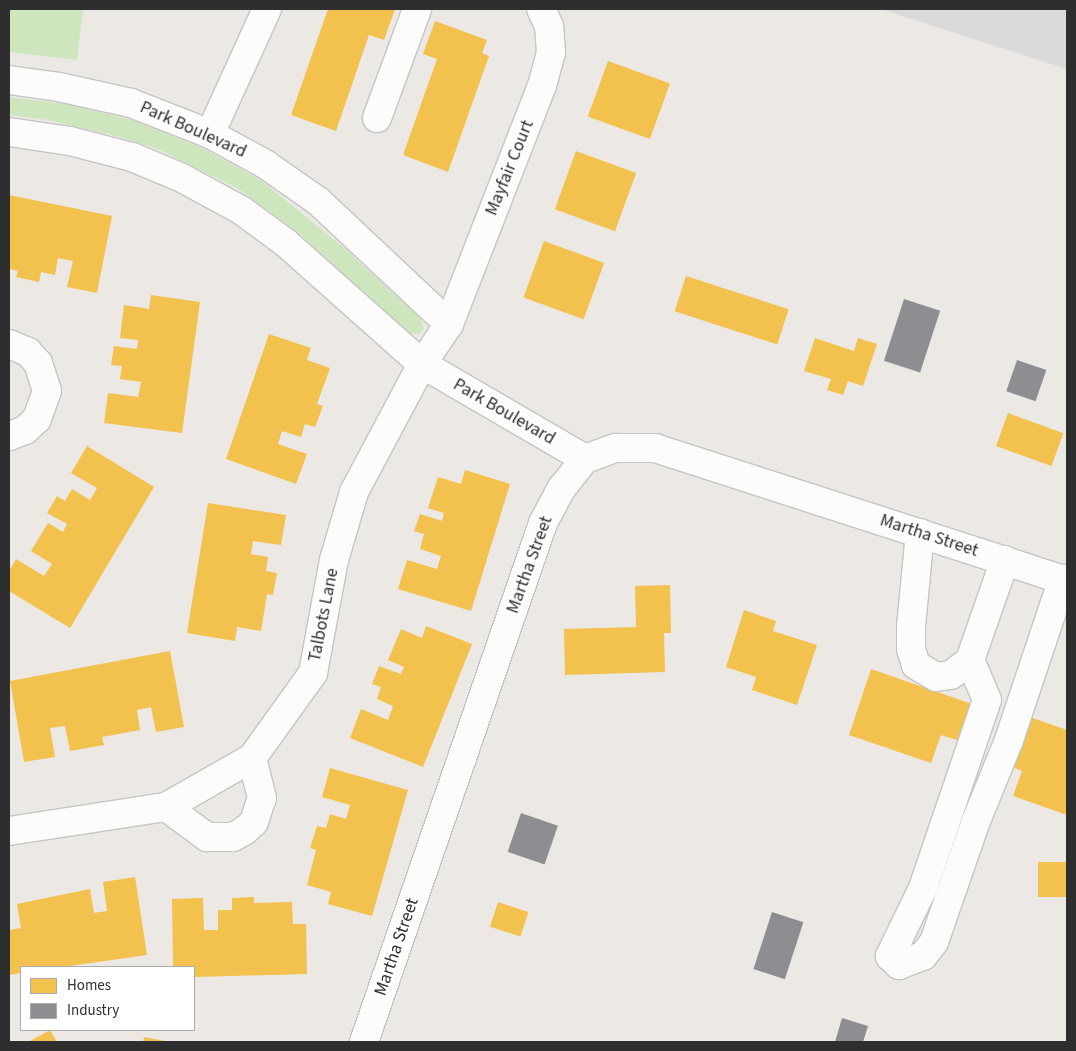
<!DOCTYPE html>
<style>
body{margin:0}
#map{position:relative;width:1076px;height:1051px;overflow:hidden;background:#ece8e4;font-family:"Source Sans 3",sans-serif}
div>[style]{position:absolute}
.industrial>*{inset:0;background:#dcd9db}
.green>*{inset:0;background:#cee6be}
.homes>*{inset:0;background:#f2c14e;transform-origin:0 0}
.industry>*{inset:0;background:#8d8d92;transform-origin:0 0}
.roads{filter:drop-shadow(1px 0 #c5c4c5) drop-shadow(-1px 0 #c5c4c5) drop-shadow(0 1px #c5c4c5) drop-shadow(0 -1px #c5c4c5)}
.minor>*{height:28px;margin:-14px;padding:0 14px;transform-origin:14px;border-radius:14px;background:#fcfcfb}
span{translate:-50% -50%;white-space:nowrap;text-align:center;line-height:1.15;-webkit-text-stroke:5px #fff;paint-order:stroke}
.street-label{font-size:18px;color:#2e2e2e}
.frame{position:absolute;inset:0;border:10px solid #2e2e2e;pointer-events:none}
.legend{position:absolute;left:20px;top:966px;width:175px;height:65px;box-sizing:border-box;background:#fff;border:1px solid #ababab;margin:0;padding:6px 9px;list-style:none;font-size:15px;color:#2e2e2e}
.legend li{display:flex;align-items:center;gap:10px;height:25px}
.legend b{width:25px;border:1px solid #ababab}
</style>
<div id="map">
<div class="industrial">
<i style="clip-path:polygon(880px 9px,1067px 9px,1067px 69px)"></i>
</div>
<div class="green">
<i style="clip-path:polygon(9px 9px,83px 9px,77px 60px,9px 52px)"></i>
<i style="clip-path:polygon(9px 97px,67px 104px,132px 120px,198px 146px,261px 180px,344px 248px,421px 319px,424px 329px,419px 334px,408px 333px,298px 232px,237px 188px,158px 149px,120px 137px,48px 120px,9px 115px)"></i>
</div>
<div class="homes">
<i style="clip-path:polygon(328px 9px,395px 9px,384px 40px,369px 35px,336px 131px,291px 115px)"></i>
<i style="clip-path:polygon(435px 21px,487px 40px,482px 53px,489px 56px,448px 172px,403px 155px,437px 59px,423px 54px)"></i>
<i style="left:608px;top:61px;width:66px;height:59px;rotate:20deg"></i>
<i style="left:576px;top:151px;width:64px;height:62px;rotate:20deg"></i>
<i style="clip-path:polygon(9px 195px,112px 216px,97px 293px,67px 287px,73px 261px,58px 258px,55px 275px,41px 272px,39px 282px,16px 277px,18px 271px,9px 269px)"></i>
<i style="left:544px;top:241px;width:64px;height:60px;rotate:20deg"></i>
<i style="left:686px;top:276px;width:108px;height:37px;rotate:18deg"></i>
<i style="clip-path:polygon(151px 295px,200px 302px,182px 433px,104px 423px,108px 393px,138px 397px,141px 382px,120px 379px,122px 366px,111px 365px,114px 346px,137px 349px,138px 340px,120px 338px,124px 305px,149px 309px)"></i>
<i style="clip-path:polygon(269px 334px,311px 348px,307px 360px,330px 368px,317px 404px,323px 406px,315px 427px,305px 424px,301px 437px,282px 431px,278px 444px,307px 454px,296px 484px,226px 459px)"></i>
<i style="clip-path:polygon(815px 338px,854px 351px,858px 338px,877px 344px,863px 386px,848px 381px,843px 395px,827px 390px,831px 379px,804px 371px)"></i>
<i style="left:1008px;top:413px;width:59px;height:35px;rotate:20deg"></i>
<i style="clip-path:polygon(87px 446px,154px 487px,70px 628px,9px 591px,9px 571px,16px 559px,44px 576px,52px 564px,31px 551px,48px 523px,63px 532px,67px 524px,47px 513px,57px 496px,65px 501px,72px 489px,90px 500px,97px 488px,71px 473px)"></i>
<i style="clip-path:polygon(465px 470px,510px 484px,471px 611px,398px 589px,407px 560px,437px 569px,441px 556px,420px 549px,424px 534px,414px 531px,420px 514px,442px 521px,444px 513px,428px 508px,438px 477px,461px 484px)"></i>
<i style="clip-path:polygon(208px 503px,286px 515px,281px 545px,253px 541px,251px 554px,268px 557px,266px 571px,277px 573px,273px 595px,267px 594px,261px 631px,237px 627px,235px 641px,187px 633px)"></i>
<i style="clip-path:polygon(670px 585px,671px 633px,664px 633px,665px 672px,565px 675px,564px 629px,636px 627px,635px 586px)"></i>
<i style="clip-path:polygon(744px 610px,776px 621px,773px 631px,817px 645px,797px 705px,752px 690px,756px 677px,726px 667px)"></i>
<i style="clip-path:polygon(426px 626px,472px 644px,423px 767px,350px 738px,361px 709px,388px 720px,393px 706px,377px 699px,381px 687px,372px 684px,379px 666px,401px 674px,404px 667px,388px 660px,401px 629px,422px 638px)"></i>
<i style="clip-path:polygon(170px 651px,184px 727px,156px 732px,151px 707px,137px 710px,140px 730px,102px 737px,104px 745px,70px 751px,65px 726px,50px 728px,55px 757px,24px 762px,10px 681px)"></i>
<i style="clip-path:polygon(871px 669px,972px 704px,960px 741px,941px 735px,931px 763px,849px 735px)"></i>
<i style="clip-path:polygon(1027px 716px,1067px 730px,1067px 815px,1013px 796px,1022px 771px,1010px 766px)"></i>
<i style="clip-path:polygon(330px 768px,408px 790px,372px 916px,328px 904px,331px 892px,307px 885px,316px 850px,310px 848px,317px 826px,326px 828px,330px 814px,346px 819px,350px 805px,322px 797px)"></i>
<i style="left:1067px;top:862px;width:35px;height:29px;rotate:90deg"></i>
<i style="clip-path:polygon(135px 877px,147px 955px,63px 967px,21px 967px,21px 973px,9px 975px,9px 930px,21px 928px,17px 904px,90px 889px,94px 913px,107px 911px,103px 882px)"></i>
<i style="clip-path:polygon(254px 897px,254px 903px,292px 902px,293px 924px,306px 924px,307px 974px,194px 977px,194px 967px,173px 967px,172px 899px,203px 898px,204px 930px,218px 930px,218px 910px,232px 910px,232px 898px)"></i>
<i style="left:498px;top:902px;width:32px;height:26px;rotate:18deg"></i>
<i style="clip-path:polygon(50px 1030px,57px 1042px,28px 1042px)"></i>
<i style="clip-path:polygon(144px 1037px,165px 1041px,165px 1042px,143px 1042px)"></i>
</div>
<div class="industry">
<i style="left:904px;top:299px;width:38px;height:65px;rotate:18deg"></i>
<i style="left:1017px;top:360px;width:31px;height:33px;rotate:19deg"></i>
<i style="left:521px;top:813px;width:39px;height:41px;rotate:19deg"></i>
<i style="left:772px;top:912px;width:33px;height:60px;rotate:18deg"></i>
<i style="clip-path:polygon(842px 1018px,868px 1026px,863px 1042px,835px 1042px)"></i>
</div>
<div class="roads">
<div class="minor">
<i style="left:9px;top:80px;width:50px;rotate:8deg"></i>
<i style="left:59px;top:87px;width:74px;rotate:12.5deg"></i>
<i style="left:131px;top:103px;width:85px;rotate:21.4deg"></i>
<i style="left:210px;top:134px;width:63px;rotate:28.6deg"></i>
<i style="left:265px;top:164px;width:65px;rotate:34.9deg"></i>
<i style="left:318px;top:201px;width:180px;rotate:43.2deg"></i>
<i style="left:377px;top:118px;width:116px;rotate:-69.8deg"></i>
<i style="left:9px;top:132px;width:62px;rotate:8.4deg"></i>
<i style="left:70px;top:141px;width:64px;rotate:14.5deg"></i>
<i style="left:132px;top:157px;width:54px;rotate:22.8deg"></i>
<i style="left:182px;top:178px;width:67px;rotate:28.5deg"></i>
<i style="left:241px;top:210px;width:56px;rotate:36.3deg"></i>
<i style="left:286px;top:243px;width:182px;rotate:41.7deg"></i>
<i style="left:422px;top:364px;width:189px;rotate:30.2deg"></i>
<i style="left:210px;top:134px;width:137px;rotate:-65.5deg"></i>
<i style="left:9px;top:344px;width:21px;rotate:23deg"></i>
<i style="left:28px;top:352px;width:15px;rotate:48deg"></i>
<i style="left:38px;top:363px;width:29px;rotate:72deg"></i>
<i style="left:47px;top:391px;width:30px;rotate:110deg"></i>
<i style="left:37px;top:419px;width:16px;rotate:137deg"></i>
<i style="left:25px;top:430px;width:17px;rotate:159deg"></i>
<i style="left:920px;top:533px;width:94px;rotate:95.5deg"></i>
<i style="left:911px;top:627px;width:22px;rotate:90deg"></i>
<i style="left:911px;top:649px;width:17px;rotate:73deg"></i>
<i style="left:916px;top:665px;width:23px;rotate:31deg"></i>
<i style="left:936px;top:677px;width:15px;rotate:-8deg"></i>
<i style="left:951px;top:675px;width:24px;rotate:-38deg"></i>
<i style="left:1005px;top:560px;width:106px;rotate:109.3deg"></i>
<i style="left:970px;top:660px;width:43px;rotate:67deg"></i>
<i style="left:987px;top:700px;width:199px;rotate:108.8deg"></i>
<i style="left:923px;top:888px;width:76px;rotate:115.9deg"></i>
<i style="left:890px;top:956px;width:13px;rotate:45deg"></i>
<i style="left:899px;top:965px;width:26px;rotate:-21deg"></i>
<i style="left:923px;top:956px;width:18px;rotate:-52deg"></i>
<i style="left:934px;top:942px;width:128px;rotate:-70.9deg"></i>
<i style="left:976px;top:821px;width:87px;rotate:-67.8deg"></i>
<i style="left:1009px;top:740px;width:170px;rotate:-71.5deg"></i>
<i style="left:166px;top:807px;width:51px;rotate:36.2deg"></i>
<i style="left:207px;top:837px;width:26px"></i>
<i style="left:233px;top:837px;width:13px;rotate:-29deg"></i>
<i style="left:244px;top:831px;width:13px;rotate:-42deg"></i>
<i style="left:254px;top:822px;width:25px;rotate:-72deg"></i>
<i style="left:262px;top:798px;width:41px;rotate:-104deg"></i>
<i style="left:9px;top:831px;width:159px;rotate:-8.7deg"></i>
<i style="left:166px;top:807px;width:99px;rotate:-29.7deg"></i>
<i style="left:252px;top:758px;width:105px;rotate:-54.3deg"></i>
<i style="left:313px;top:673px;width:115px;rotate:-79.5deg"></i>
<i style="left:334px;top:560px;width:71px;rotate:-73.6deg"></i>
<i style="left:354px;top:492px;width:145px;rotate:-62deg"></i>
<i style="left:422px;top:364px;width:48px;rotate:-56deg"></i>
<i style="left:449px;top:324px;width:256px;rotate:-68.7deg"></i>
<i style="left:542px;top:86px;width:34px;rotate:-75deg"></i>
<i style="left:551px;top:53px;width:27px;rotate:-94deg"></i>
<i style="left:549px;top:26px;width:19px;rotate:-115deg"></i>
<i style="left:364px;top:1042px;width:549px;rotate:-70.97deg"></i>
<i style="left:543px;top:523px;width:40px;rotate:-62deg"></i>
<i style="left:562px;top:488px;width:37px;rotate:-52deg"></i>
<i style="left:585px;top:459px;width:33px;rotate:-20deg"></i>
<i style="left:616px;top:448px;width:39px"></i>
<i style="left:655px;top:448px;width:433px;rotate:17.9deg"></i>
</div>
</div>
<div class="street-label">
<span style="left:193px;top:130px;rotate:24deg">Park Boulevard</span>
<span style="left:510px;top:168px;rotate:-68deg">Mayfair Court</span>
<span style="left:504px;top:412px;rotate:30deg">Park Boulevard</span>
<span style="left:929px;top:536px;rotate:18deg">Martha Street</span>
<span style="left:530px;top:565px;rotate:-70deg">Martha Street</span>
<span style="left:324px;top:615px;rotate:-79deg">Talbots Lane</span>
<span style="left:397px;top:947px;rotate:-71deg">Martha Street</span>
</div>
<div class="frame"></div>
<ul class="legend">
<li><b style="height:14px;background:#f2c14e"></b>Homes</li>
<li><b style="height:14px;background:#8d8d92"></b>Industry</li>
</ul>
</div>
